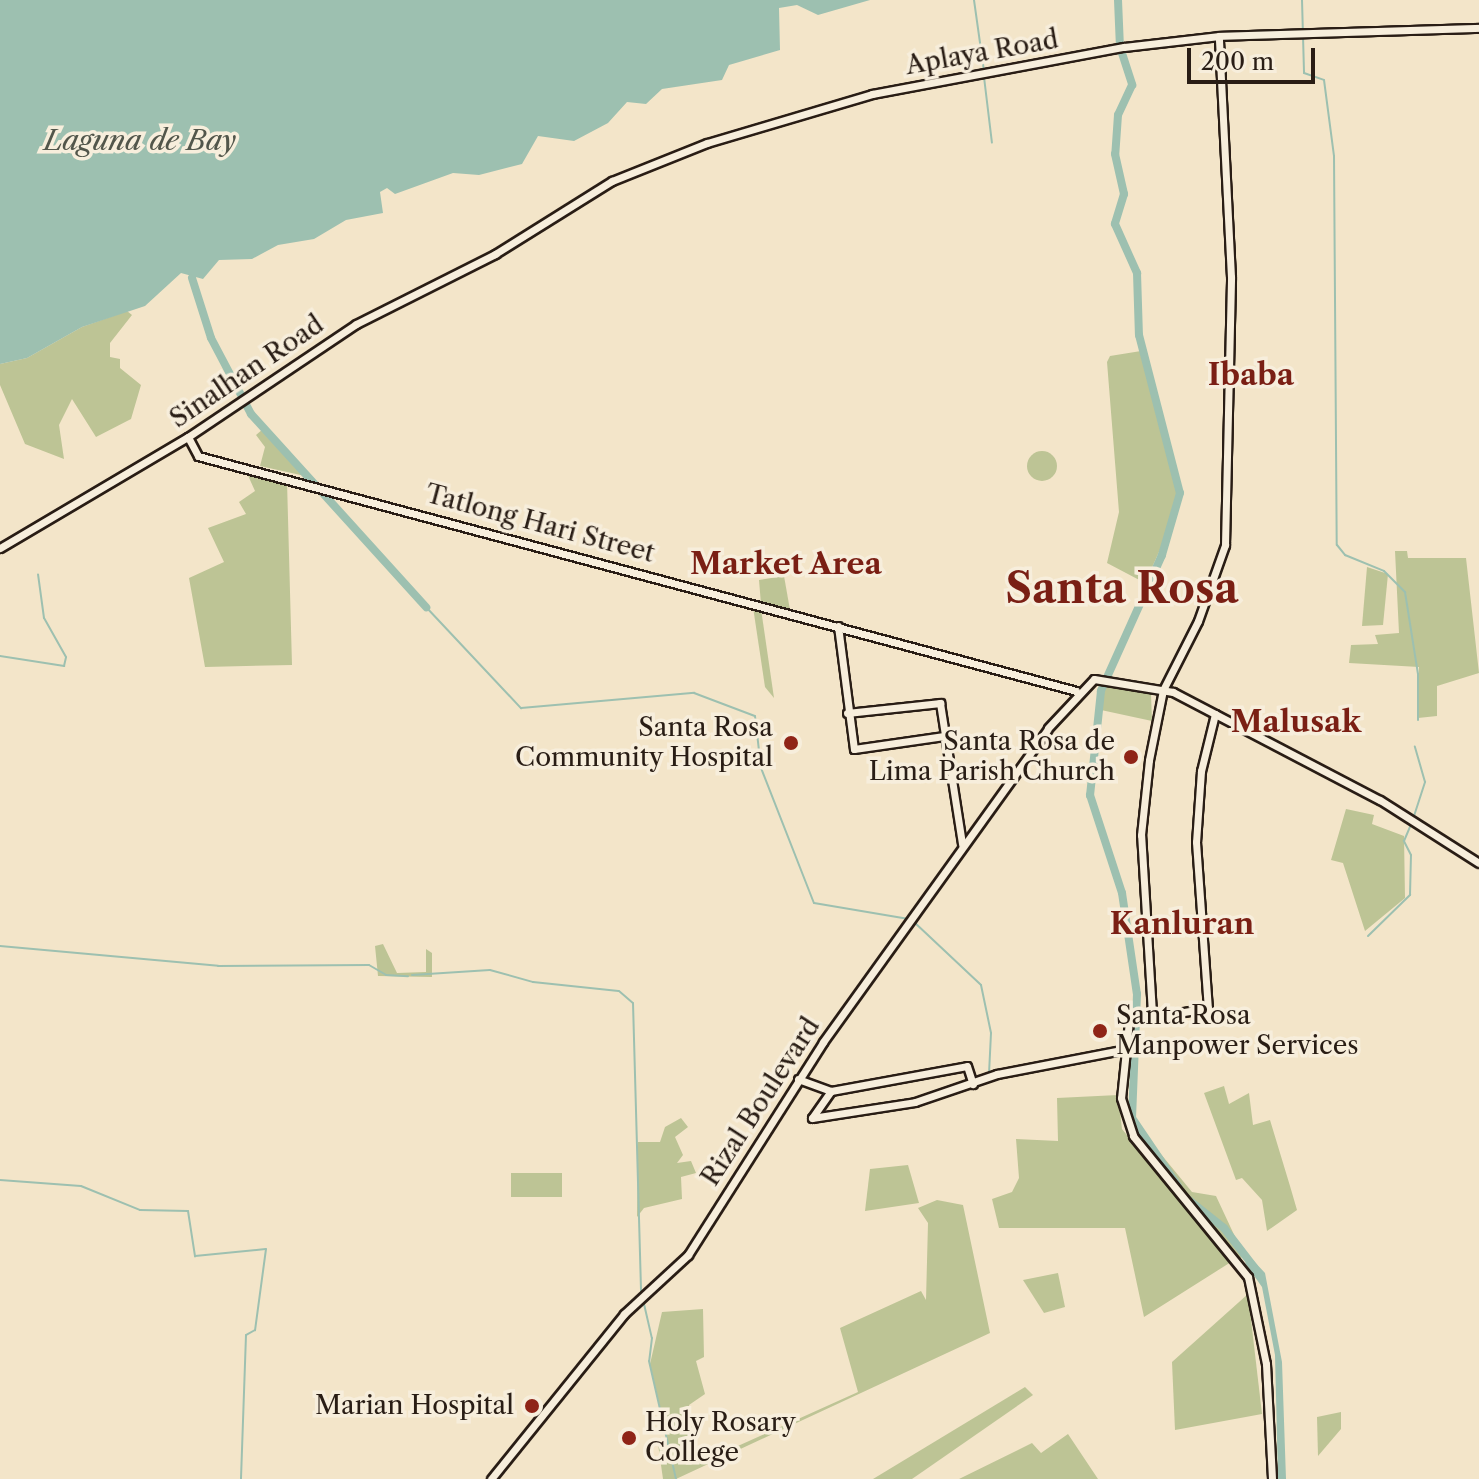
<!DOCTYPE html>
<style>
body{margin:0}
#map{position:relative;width:1479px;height:1479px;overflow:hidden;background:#f3e5c9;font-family:"Libre Caslon Text",serif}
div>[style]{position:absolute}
.green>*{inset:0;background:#bdc495;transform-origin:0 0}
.round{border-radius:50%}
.water>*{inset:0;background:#9dc0b0}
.stream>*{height:2px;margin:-1px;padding:0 1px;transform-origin:1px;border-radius:1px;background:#9dc0b0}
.river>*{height:8px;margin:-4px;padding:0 4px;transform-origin:4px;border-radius:4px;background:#9dc0b0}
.roads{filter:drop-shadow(2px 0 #291d15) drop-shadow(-2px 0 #291d15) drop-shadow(0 2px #291d15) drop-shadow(0 -2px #291d15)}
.secondary>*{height:7px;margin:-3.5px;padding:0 3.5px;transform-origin:3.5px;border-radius:3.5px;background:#f7eedc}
.dots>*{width:22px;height:22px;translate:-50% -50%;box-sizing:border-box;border:4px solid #f7eedc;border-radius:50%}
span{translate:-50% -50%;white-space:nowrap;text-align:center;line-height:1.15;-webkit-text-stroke:7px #f7eedc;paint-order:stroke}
.street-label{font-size:26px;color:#291d15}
.poi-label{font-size:26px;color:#291d15}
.right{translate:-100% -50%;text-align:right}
.left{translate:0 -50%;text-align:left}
.water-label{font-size:28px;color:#52564b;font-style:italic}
.quarter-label{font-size:30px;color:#7a1f14;font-weight:700}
.town-label{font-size:42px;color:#7a1f14;font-weight:700}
.scale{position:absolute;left:1187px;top:48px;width:128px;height:36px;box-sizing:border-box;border:4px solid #291d15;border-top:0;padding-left:10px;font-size:24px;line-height:28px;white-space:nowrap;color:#291d15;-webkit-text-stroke:6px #f7eedc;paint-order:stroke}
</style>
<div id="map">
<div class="green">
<i style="clip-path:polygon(127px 311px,132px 315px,110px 343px,110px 357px,120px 359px,120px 368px,141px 385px,131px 419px,96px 437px,72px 399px,59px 425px,64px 459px,25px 444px,0 385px,0 364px,27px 358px,82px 327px)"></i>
<i style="clip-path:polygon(1141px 351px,1177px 493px,1167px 534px,1145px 583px,1107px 563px,1119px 512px,1107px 362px,1110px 356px)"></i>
<i style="clip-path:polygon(263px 429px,272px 438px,305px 476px,260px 466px,265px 447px,256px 435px)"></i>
<i class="round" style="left:1027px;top:451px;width:30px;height:30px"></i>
<i style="clip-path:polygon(246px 471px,287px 481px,292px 665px,205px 667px,189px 578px,224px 562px,208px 528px,246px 514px,239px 502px,255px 491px)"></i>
<i style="clip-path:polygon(1395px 551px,1407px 551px,1408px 558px,1466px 558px,1479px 673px,1437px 686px,1437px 716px,1418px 718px,1419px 667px,1349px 663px,1351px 645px,1378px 644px,1375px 635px,1399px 633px)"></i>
<i style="clip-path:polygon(1367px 567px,1388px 574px,1383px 625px,1362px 626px)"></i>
<i style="clip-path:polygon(784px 576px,790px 610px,761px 604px,759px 580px)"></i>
<i style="clip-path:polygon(753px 607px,761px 609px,774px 698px,765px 687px)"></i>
<i style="clip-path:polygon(1105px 685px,1151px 694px,1152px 721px,1101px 710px)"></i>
<i style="clip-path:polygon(1346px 809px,1374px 815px,1372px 824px,1404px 836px,1405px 898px,1365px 931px,1343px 863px,1331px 860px)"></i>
<i style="clip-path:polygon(383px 944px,397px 973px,426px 972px,426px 949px,432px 953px,432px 977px,378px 976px,375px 946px)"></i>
<i style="clip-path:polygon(1224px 1086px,1229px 1104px,1249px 1093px,1253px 1125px,1270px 1120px,1290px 1186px,1297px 1210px,1267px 1231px,1262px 1200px,1242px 1178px,1236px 1180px,1204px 1093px)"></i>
<i style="clip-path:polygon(1118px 1095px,1122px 1129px,1231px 1262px,1144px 1317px,1125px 1228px,999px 1228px,992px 1199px,1012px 1192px,1019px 1178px,1016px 1139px,1058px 1141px,1057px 1098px)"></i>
<i style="clip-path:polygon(681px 1118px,688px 1127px,675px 1137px,683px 1155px,677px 1163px,691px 1161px,696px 1173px,681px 1177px,682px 1199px,644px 1208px,637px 1217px,638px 1142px,660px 1142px,665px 1127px)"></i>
<i style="clip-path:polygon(1146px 1136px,1192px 1192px,1216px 1196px,1244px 1256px,1239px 1259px,1192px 1210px,1140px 1143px)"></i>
<i style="clip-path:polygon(908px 1165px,919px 1203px,865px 1211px,870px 1169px)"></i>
<i style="left:511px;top:1173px;width:51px;height:24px"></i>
<i style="clip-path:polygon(937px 1200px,963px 1205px,990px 1333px,676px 1479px,663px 1479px,658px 1444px,668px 1442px,650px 1364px,662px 1312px,703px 1309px,704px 1357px,696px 1361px,705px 1394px,689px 1405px,700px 1463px,858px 1392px,840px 1328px,921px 1291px,926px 1300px,928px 1223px,918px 1208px)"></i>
<i style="clip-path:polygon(1058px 1273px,1065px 1307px,1044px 1313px,1023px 1280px)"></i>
<i style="clip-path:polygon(1248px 1294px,1262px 1414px,1175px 1430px,1172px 1362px)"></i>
<i style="clip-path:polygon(1025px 1387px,1033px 1395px,912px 1479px,873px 1479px)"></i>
<i style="clip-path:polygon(1341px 1412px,1341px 1429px,1318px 1456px,1317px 1417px)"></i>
<i style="clip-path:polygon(1068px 1434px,1098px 1479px,959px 1479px,1032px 1443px,1041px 1453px)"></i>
</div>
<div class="water">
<i style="clip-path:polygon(0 0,870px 0,818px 15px,797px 5px,779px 8px,780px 50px,729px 65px,722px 80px,662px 89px,646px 104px,627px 102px,608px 123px,574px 141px,538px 136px,522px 164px,479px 175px,453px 173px,395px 194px,387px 188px,380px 192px,383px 213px,346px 220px,314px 239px,278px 245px,252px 259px,219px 260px,203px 279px,181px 273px,145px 306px,82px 327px,27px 358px,0 364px)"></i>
<i style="clip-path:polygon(1251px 1258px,1265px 1273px,1282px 1362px,1286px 1479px,1278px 1479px,1275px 1355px,1262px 1287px,1245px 1263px)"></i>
</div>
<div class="stream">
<i style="left:974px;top:0;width:72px;rotate:82deg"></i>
<i style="left:1302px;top:0;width:73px;rotate:88.4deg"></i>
<i style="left:1304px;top:73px;width:21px;rotate:19deg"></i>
<i style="left:1324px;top:80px;width:77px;rotate:82.5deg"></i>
<i style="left:1334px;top:156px;width:389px;rotate:89.6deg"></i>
<i style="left:1337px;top:545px;width:13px;rotate:51deg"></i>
<i style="left:1345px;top:555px;width:42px;rotate:22.3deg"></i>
<i style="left:1384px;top:571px;width:30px;rotate:45deg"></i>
<i style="left:1405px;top:592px;width:83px;rotate:81deg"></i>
<i style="left:1418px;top:674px;width:46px;rotate:90deg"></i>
<i style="left:984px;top:77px;width:66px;rotate:83.1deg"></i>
<i style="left:426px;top:607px;width:139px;rotate:46.8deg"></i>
<i style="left:521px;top:708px;width:174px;rotate:-5deg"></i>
<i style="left:694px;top:693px;width:65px;rotate:20.7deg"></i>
<i style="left:755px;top:716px;width:52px;rotate:83.4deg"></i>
<i style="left:761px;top:768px;width:145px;rotate:68.6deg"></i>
<i style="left:814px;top:903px;width:96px;rotate:9.6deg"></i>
<i style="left:0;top:656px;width:65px;rotate:8.9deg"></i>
<i style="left:64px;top:666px;width:9px;rotate:-77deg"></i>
<i style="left:66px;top:657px;width:45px;rotate:-119.4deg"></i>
<i style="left:44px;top:618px;width:44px;rotate:-97.8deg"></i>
<i style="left:1414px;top:816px;width:36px;rotate:-72deg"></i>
<i style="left:1425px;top:782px;width:37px;rotate:-106deg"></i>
<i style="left:914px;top:922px;width:92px;rotate:43.2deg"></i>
<i style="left:981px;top:985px;width:49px;rotate:78.2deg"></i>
<i style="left:991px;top:1033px;width:41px;rotate:92.8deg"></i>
<i style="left:1368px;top:936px;width:59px;rotate:-44.3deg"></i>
<i style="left:1410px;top:895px;width:40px;rotate:-88.6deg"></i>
<i style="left:1411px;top:855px;width:16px;rotate:-117deg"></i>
<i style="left:1404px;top:841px;width:21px;rotate:-67deg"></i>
<i style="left:0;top:946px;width:219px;rotate:5.2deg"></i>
<i style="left:218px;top:966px;width:151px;rotate:-0.4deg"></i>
<i style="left:369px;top:965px;width:20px;rotate:30deg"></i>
<i style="left:386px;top:975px;width:22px;rotate:3deg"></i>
<i style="left:412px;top:975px;width:78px;rotate:-3.7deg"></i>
<i style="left:490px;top:970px;width:45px;rotate:15.6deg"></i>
<i style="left:533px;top:982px;width:86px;rotate:6deg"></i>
<i style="left:619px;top:991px;width:18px;rotate:41deg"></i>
<i style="left:633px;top:1003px;width:291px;rotate:88.4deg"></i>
<i style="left:0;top:1180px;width:81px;rotate:4.2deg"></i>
<i style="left:81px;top:1186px;width:64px;rotate:22.1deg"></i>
<i style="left:140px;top:1210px;width:48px;rotate:1.2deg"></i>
<i style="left:188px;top:1211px;width:46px;rotate:81.2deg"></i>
<i style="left:195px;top:1256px;width:71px;rotate:-5.6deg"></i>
<i style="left:266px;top:1249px;width:82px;rotate:97.7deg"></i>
<i style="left:255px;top:1330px;width:10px;rotate:151deg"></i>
<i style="left:246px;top:1335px;width:144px;rotate:92deg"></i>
<i style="left:644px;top:1304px;width:35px;rotate:77deg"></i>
<i style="left:652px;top:1338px;width:23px;rotate:97deg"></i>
<i style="left:649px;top:1361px;width:121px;rotate:77.1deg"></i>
</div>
<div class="river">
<i style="left:1118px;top:0;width:47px;rotate:87.6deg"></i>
<i style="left:1120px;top:47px;width:40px;rotate:72deg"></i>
<i style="left:1132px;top:85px;width:33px;rotate:115deg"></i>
<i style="left:1118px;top:115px;width:39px;rotate:94deg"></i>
<i style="left:1115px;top:154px;width:41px;rotate:77.3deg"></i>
<i style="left:1124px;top:194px;width:31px;rotate:107deg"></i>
<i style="left:1115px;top:224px;width:54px;rotate:65.8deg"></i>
<i style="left:1137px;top:273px;width:62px;rotate:88.2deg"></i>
<i style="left:1139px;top:335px;width:163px;rotate:75.5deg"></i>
<i style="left:1180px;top:493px;width:65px;rotate:106.2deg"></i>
<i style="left:1162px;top:555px;width:149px;rotate:114.2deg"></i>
<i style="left:1101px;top:691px;width:105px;rotate:96deg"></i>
<i style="left:1090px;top:795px;width:103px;rotate:71.9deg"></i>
<i style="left:1122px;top:893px;width:102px;rotate:81.6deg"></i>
<i style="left:1137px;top:994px;width:124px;rotate:92.3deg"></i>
<i style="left:1132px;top:1118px;width:82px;rotate:55.9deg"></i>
<i style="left:192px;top:278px;width:63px;rotate:72.4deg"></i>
<i style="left:211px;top:338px;width:86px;rotate:62.2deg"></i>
<i style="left:251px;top:414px;width:261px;rotate:47.8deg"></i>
<i style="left:1189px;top:1200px;width:45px;rotate:38.7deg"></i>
<i style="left:1224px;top:1228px;width:49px;rotate:52.4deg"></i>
</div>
<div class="roads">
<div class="secondary">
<i style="left:188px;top:437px;width:21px;rotate:62deg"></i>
<i style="left:198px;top:456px;width:909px;rotate:14.98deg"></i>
<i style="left:0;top:548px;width:218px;rotate:-30.6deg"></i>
<i style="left:188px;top:437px;width:202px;rotate:-33.9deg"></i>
<i style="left:356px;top:324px;width:156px;rotate:-26.7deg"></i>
<i style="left:495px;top:254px;width:138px;rotate:-32deg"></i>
<i style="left:612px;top:181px;width:102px;rotate:-21.8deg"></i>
<i style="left:707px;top:143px;width:172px;rotate:-16.5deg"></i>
<i style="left:872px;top:94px;width:256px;rotate:-10.6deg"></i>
<i style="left:1124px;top:47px;width:96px;rotate:-6.6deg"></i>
<i style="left:1219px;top:36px;width:260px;rotate:-1.8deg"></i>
<i style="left:838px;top:626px;width:124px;rotate:82.6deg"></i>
<i style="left:854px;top:749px;width:91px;rotate:-8.2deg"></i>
<i style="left:847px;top:713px;width:94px;rotate:-6.1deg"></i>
<i style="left:940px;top:703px;width:143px;rotate:81.1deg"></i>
<i style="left:1215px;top:714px;width:59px;rotate:103.8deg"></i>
<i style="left:1201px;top:771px;width:71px;rotate:94deg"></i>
<i style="left:1196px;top:842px;width:166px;rotate:85.9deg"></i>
<i style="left:1208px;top:1008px;width:80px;rotate:170.7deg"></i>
<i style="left:1129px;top:1021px;width:77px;rotate:95.9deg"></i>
<i style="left:1121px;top:1098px;width:40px;rotate:72deg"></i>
<i style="left:1133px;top:1136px;width:182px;rotate:50.8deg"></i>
<i style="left:1248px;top:1277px;width:89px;rotate:78.3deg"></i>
<i style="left:1266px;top:1364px;width:115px;rotate:87deg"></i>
<i style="left:1048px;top:728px;width:67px;rotate:-46.8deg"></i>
<i style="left:1094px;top:679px;width:80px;rotate:9.3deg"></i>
<i style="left:1173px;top:692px;width:233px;rotate:27.6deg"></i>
<i style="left:1380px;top:800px;width:117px;rotate:32.5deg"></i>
<i style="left:1152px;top:1013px;width:178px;rotate:-93.5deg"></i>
<i style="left:1141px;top:835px;width:75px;rotate:-83.9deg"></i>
<i style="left:1149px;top:760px;width:71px;rotate:-78.7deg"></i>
<i style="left:1163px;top:690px;width:77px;rotate:-63.1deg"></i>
<i style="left:1198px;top:621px;width:81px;rotate:-70.4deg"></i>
<i style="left:1225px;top:545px;width:268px;rotate:-88.7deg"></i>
<i style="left:1231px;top:277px;width:241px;rotate:-92.9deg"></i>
<i style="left:798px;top:1079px;width:35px;rotate:20deg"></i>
<i style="left:831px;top:1091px;width:138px;rotate:-10.4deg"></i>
<i style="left:967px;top:1066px;width:19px;rotate:72deg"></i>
<i style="left:812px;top:1118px;width:104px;rotate:-8.8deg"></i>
<i style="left:915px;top:1102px;width:87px;rotate:-18.9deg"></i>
<i style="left:997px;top:1074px;width:132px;rotate:-10.9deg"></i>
<i style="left:812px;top:1118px;width:33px;rotate:-55deg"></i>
<i style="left:491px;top:1479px;width:212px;rotate:-51.1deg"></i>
<i style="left:624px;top:1314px;width:87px;rotate:-42.7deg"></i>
<i style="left:688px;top:1255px;width:252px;rotate:-57.6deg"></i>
<i style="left:823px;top:1042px;width:384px;rotate:-54.3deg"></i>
</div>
</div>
<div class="dots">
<i style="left:791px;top:743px;background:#8f2418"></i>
<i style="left:1131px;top:757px;background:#8f2418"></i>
<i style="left:1100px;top:1031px;background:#8f2418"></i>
<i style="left:532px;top:1406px;background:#8f2418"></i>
<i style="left:629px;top:1438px;background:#8f2418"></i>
</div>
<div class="street-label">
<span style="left:982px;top:53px;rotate:-10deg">Aplaya Road</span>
<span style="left:247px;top:372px;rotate:-34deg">Sinalhan Road</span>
<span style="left:540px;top:524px;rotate:15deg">Tatlong Hari Street</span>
<span style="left:761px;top:1102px;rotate:-57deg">Rizal Boulevard</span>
</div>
<div class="poi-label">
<span class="right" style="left:773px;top:743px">Santa Rosa<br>Community Hospital</span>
<span class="right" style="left:1115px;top:757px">Santa Rosa de<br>Lima Parish Church</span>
<span class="left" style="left:1116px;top:1031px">Santa Rosa<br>Manpower Services</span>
<span class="right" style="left:514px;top:1406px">Marian Hospital</span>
<span class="left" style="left:645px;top:1438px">Holy Rosary<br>College</span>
</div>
<div class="water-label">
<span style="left:140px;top:140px">Laguna de Bay</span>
</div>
<div class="quarter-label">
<span style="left:1251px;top:375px">Ibaba</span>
<span style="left:786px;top:564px">Market Area</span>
<span style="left:1296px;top:722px">Malusak</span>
<span style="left:1182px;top:924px">Kanluran</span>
</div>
<div class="town-label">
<span style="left:1122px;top:588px">Santa Rosa</span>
</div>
<div class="scale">200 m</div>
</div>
